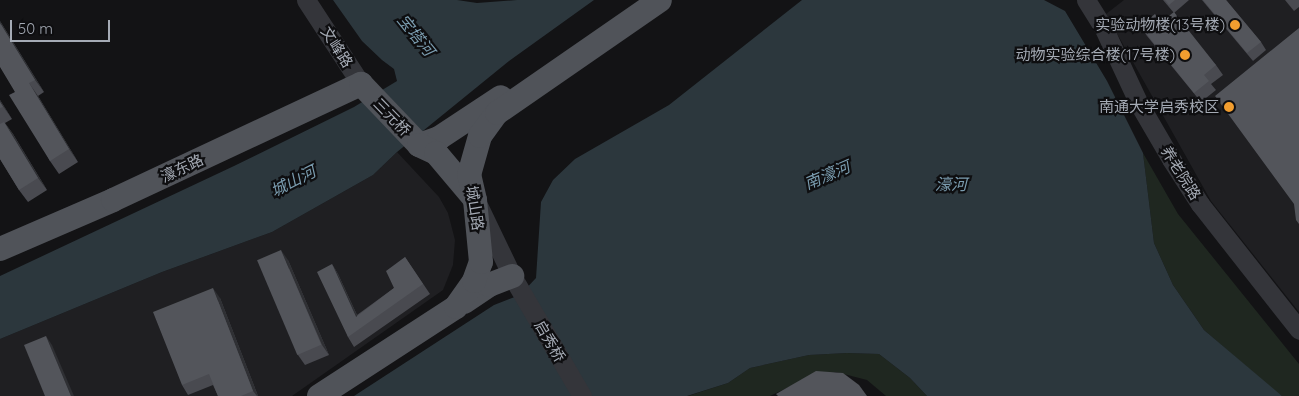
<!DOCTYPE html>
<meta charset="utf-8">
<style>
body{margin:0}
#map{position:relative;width:1299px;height:396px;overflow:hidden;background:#131315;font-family:Quicksand,"Noto Sans SC",sans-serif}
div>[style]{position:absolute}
.built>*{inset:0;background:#1f1f22}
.green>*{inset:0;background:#1f2720}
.water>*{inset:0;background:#2c373d}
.minor>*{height:19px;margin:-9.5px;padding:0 9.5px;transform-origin:9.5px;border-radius:9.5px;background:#34353a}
.major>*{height:24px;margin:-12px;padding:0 12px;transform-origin:12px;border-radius:12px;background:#505359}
.wall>*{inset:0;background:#494a50}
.shaded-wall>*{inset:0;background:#2f3034}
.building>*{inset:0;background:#53555b;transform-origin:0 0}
.dots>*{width:14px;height:14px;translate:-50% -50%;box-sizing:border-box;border:2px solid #0e0e10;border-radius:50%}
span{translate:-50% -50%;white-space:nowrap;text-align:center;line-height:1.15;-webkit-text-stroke:4.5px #0e0e10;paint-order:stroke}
.poi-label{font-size:15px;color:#a5abb5}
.right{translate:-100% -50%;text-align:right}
.street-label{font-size:15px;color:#a5abb5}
.water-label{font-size:16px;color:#7b9db0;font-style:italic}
.scale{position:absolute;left:10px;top:20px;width:100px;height:22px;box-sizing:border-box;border:2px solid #a5abb5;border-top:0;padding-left:6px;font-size:15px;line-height:18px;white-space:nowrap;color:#a5abb5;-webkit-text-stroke:4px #0e0e10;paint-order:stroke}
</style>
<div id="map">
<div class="built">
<i style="clip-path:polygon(1124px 0,1299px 0,1299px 312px,1211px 201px,1106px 14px)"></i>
<i style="clip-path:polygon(397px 152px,439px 197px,448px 213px,455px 240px,453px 265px,443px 290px,292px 396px,0 396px,0 339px,162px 272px,272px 232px,373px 175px)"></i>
</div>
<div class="green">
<i style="clip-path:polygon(1143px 153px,1178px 214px,1299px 364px,1299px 396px,1282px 396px,1276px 392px,1204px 330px,1173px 285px,1154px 243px)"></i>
<i style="clip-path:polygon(847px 353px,879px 354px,910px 378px,927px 396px,886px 396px,867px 380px,836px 372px,812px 376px,770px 396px,688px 396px,728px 383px,750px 368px,809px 355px)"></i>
</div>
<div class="water">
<i style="clip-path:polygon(333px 0,457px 0,477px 3px,517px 0,594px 0,509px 61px,397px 152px,373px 175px,272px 232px,162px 272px,0 339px,0 276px,234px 166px,354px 107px,397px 81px,394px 69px,382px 60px,362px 41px)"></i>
<i style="clip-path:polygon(802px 0,1044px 0,1065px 11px,1107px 81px,1143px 153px,1154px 243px,1173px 285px,1204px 330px,1282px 396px,927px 396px,910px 378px,879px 354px,847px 353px,809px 355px,750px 368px,728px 383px,687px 396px,354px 396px,494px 305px,520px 295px,536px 278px,541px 202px,553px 180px,575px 159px,669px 105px)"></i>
</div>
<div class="minor">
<i style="left:306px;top:0;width:100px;rotate:56.8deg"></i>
<i style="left:1086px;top:0;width:36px;rotate:58deg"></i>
<i style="left:1105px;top:31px;width:81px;rotate:65deg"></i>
<i style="left:1139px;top:104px;width:64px;rotate:59.8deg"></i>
<i style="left:1171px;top:159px;width:54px;rotate:57.2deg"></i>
<i style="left:1200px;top:204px;width:160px;rotate:51.8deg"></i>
<i style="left:479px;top:207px;width:76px;rotate:64.4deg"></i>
<i style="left:512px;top:276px;width:139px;rotate:59.7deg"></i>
</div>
<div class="major">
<i style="left:419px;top:145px;width:21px;rotate:-19deg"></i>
<i style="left:439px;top:138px;width:74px;rotate:-33.5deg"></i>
<i style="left:0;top:249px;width:123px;rotate:-23.4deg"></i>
<i style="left:113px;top:200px;width:274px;rotate:-25.1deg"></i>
<i style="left:361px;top:84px;width:84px;rotate:46.4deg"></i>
<i style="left:419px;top:145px;width:19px;rotate:25deg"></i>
<i style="left:436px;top:153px;width:57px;rotate:49.9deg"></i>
<i style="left:464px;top:302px;width:30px;rotate:-34deg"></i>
<i style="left:489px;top:285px;width:25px;rotate:-21deg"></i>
<i style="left:319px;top:396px;width:163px;rotate:-33deg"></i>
<i style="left:456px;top:307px;width:32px;rotate:-55deg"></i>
<i style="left:474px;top:281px;width:20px;rotate:-70deg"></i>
<i style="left:481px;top:262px;width:62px;rotate:-95.5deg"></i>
<i style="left:475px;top:200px;width:26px;rotate:-103deg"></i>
<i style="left:469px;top:175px;width:41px;rotate:-74.2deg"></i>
<i style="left:480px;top:136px;width:29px;rotate:-54deg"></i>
<i style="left:497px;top:113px;width:198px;rotate:-34.7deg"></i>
</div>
<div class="wall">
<i style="clip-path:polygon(1163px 0,1189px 0,1174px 13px)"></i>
<i style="clip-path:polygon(1202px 0,1226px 0,1261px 42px,1266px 50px,1253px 61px)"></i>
<i style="clip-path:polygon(1285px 0,1299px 0,1299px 7px,1294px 11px)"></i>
<i style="clip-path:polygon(0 21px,44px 92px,38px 96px,78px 162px,59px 174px,50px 161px,15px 92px)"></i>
<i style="clip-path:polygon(1161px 22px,1216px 65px,1223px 75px,1211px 84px,1216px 90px,1201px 102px,1147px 36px,1140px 26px)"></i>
<i style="clip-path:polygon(0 100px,12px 119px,5px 123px,13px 134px,47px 190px,28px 202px,19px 190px,0 159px)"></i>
<i style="clip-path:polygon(405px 257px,430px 294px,354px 347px,348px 337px,332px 264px,338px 274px,357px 315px,394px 288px)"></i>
<i style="clip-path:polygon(288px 260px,329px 355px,305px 365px,298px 355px)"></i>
<i style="clip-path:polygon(220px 298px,258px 396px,218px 396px,213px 385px,188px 395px,182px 385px)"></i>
</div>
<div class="shaded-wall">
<i style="clip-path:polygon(0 21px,44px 92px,35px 80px,0 23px)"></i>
<i style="clip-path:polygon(29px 83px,38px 96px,78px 162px,69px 149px)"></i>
<i style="clip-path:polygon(0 100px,12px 119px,0 102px)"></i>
<i style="clip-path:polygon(4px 122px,13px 134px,47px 190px,38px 178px)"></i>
<i style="clip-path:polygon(281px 250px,288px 260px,329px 355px,322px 345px)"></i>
<i style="clip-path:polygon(332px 264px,338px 274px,362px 326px,356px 317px)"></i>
<i style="clip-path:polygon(213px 288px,220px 298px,258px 396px,257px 396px,253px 391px)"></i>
<i style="clip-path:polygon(46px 336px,52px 345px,74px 396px,71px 396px)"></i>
</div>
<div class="building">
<i style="clip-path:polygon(1165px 0,1175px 0,1169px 5px)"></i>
<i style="clip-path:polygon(1203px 0,1226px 0,1261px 42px,1247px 53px)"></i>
<i style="clip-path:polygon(1174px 12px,1216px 65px,1204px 75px,1209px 81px,1194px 93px,1140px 26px,1155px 14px,1161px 22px)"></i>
<i style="clip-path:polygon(0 23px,35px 80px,29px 83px,69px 149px,50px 161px,9px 95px,15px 92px,0 67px)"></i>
<i style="clip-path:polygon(1299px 28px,1299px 224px,1296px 220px,1294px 204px,1215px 96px)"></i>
<i style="clip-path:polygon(0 102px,3px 107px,0 108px)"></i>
<i style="clip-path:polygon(4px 122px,38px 178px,19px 190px,0 159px,0 124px)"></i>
<i style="left:281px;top:250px;width:103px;height:26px;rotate:67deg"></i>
<i style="clip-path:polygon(405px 257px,423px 284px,348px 337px,317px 272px,332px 264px,356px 317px,394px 288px,386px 271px)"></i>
<i style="clip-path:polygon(213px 288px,253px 391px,241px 396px,218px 396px,209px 374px,182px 385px,153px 312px)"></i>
<i style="clip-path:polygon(46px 336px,71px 396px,45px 396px,24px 345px)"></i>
<i style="clip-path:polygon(816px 371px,843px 373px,859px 385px,867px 396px,778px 396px,776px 394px)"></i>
</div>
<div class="dots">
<i style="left:1235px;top:25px;background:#f19d2f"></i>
<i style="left:1185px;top:55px;background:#f19d2f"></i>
<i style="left:1229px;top:107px;background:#f19d2f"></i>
</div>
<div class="poi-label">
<span class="right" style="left:1225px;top:25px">实验动物楼(13号楼)</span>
<span class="right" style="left:1175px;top:55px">动物实验综合楼(17号楼)</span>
<span class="right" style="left:1219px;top:107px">南通大学启秀校区</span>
</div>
<div class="street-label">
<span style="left:337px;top:47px;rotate:57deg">文峰路</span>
<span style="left:392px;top:117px;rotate:46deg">三元桥</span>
<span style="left:182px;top:168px;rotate:-25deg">濠东路</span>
<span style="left:1181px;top:173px;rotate:58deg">养老院路</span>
<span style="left:475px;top:208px;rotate:81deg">城山路</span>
<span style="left:550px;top:341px;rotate:60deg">启秀桥</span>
</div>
<div class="water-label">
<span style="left:416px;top:35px;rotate:51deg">宝塔河</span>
<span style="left:827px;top:175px;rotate:-23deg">南濠河</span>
<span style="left:293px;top:181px;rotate:-27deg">城山河</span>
<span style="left:951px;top:184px">濠河</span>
</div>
<div class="scale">50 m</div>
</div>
